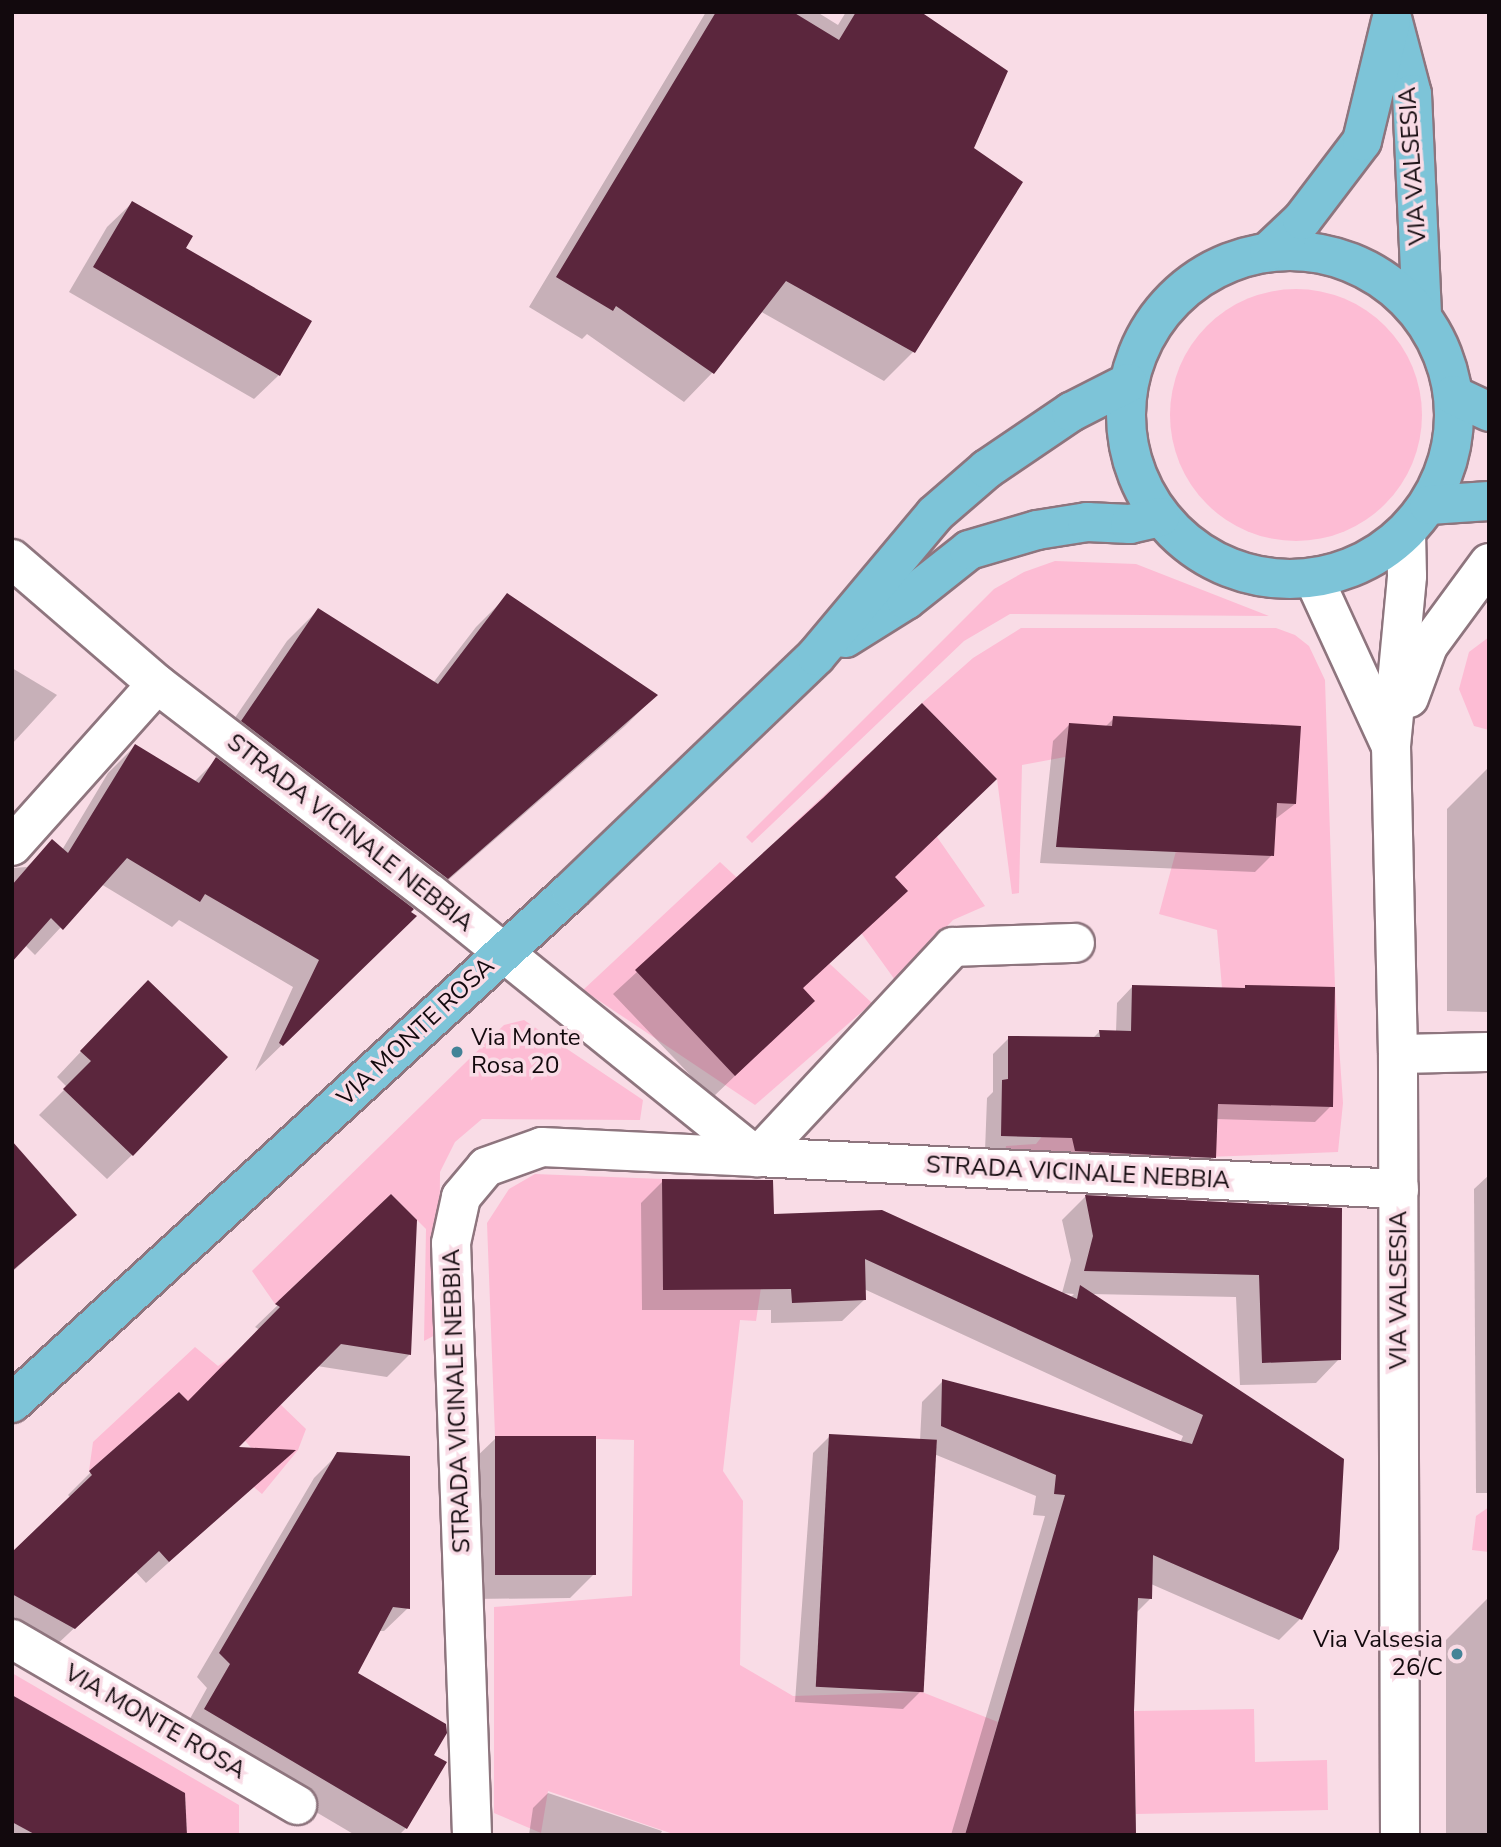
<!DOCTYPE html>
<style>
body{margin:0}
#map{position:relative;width:1501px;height:1847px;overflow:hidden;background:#f9dce6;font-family:"Nunito Sans",sans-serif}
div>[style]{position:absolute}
.green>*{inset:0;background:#fdbcd4}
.round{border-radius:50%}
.shadow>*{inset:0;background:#0003}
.building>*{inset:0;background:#5b263d;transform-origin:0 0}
.roads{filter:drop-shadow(2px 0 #8e757e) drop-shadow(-2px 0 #8e757e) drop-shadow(0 2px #8e757e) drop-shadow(0 -2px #8e757e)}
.minor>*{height:38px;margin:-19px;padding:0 19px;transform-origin:19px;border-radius:19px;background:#fff}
.major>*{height:38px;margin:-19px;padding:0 19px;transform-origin:19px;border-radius:19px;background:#7dc4d8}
.major>.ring{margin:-19px;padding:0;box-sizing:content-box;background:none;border:38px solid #7dc4d8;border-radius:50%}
.dots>*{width:19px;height:19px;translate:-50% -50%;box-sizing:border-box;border:4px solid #f9dce6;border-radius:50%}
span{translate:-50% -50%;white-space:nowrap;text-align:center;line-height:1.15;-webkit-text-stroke:7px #f9dce6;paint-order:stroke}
.street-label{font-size:24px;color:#12090d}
.poi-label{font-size:24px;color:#12090d}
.left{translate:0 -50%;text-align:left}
.right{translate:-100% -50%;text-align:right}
.frame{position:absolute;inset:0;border:14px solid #12090d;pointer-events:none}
</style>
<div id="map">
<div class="green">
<i class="round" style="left:1170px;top:289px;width:252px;height:252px"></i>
<i style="clip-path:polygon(1055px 561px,1136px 564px,1269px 616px,1010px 614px,964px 641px,752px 843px,746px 837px,994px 589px,1024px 572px)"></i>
<i style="clip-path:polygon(1021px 628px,1276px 628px,1295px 635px,1309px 646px,1325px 680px,1335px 987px,1343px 1103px,1338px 1152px,1004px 1165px,1006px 1146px,1036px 1144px,1052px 1124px,1129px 1127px,1217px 1136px,1222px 988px,1217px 930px,1159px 914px,1176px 851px,1065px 757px,1022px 765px,1019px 893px,1012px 894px,997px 779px,922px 703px,973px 658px)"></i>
<i style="clip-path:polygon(1489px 637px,1489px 730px,1474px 726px,1459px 689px,1469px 652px)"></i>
<i style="clip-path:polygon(868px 754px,910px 798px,985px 906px,953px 920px,895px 980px,787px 830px)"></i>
<i style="clip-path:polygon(720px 862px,872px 1003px,755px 1105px,583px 990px)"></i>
<i style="clip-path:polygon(524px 1020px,643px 1100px,640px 1120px,482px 1119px,455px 1142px,440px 1172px,439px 1333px,424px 1341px,426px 1229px,391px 1194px,275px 1304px,252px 1271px,504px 1025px)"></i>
<i style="clip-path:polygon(535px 1174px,662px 1179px,663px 1289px,763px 1274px,756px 1321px,740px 1320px,723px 1471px,743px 1501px,740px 1665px,793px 1696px,922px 1692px,998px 1722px,965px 1835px,676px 1835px,548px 1791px,541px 1833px,494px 1813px,494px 1607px,632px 1596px,634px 1440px,495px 1436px,487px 1223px,509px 1189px)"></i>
<i style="clip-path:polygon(195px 1347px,218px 1366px,231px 1357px,306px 1429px,298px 1450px,262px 1494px,241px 1476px,261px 1459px,211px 1402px,199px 1413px,179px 1392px,89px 1471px,93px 1442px)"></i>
<i style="clip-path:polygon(1489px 1507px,1489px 1552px,1472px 1550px,1476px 1516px)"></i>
<i style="clip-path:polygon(12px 1673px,239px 1805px,239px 1835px,187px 1835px,185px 1793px,12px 1695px)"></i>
<i style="clip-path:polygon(1254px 1709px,1255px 1762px,1327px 1760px,1328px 1810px,1136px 1814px,1134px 1711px)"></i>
</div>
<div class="shadow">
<i style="clip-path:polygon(706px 12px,817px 12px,838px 25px,846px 12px,918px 12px,972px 149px,913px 352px,884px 381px,760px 311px,712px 373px,684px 402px,587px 334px,582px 339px,529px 307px)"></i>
<i style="clip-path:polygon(132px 203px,184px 249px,279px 375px,254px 399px,69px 292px,107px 227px)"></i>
<i style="clip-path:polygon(507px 596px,656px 695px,625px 726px,415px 909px,413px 907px,388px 942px,255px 1071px,293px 987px,179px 920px,172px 927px,101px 884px,35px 955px,25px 945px,12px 960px,12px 868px,27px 867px,52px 841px,62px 850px,108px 773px,135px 746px,194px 782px,218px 758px,211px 753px,287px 641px,318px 610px,433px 683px,476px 627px)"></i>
<i style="clip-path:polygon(12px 668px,57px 695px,12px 744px)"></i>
<i style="clip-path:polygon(1114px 718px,1295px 804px,1274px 820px,1272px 855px,1255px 872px,1040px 863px,1053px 741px,1070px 724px,1104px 728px)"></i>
<i style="clip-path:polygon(1488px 768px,1489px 1012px,1447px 1011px,1447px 809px)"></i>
<i style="clip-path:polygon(824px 800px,893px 878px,802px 989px,790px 1023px,712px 1098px,613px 994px)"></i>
<i style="clip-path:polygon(1133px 986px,1243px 990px,1246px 987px,1331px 1106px,1315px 1122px,1216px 1119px,1215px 1157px,1198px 1173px,985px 1151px,987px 1098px,993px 1092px,993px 1054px,1009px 1038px,1092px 1039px,1099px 1032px,1116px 1032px,1117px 1003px)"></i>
<i style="clip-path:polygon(123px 1007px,132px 1155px,107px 1179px,39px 1115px,67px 1087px,57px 1077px)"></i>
<i style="clip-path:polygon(12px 1144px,75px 1215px,12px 1272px)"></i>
<i style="clip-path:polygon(1489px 1175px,1489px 1493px,1476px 1493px,1474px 1189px)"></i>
<i style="clip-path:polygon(663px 1181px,772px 1216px,1070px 1298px,1074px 1294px,1062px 1293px,1071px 1260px,1062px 1220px,1085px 1197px,1340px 1210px,1339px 1359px,1316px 1383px,1240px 1385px,1236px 1297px,1091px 1294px,1337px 1548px,1300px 1619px,1279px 1640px,1151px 1584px,1151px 1598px,1135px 1614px,1132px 1711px,1136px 1835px,951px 1835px,1045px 1516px,1033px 1515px,1036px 1496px,934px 1454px,920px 1692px,903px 1709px,795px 1702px,813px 1453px,830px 1436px,920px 1441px,922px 1402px,943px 1381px,1180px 1443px,1183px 1436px,864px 1289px,864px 1300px,842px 1321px,771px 1323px,771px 1310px,642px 1310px,641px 1203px)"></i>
<i style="clip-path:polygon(391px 1196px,410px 1354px,387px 1377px,317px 1366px,235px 1448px,292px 1451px,146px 1583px,135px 1571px,51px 1650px,12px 1628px,12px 1554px,71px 1498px,68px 1495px,90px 1473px,179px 1394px,187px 1403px,260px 1330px,255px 1327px)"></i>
<i style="clip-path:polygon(496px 1438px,595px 1573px,570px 1598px,472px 1599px,471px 1462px)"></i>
<i style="clip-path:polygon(338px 1454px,408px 1608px,384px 1631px,378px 1631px,356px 1673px,432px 1755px,406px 1828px,399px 1835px,355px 1835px,182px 1733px,207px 1688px,197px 1677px,314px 1478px)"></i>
<i style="clip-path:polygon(1487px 1599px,1489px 1835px,1446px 1835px,1446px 1640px)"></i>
<i style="clip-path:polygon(12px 1697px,185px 1835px,12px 1835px)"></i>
<i style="clip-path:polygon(548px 1793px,662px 1831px,660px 1835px,529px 1835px,533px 1808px)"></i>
</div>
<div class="building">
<i style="clip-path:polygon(716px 12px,793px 12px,839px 40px,856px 12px,921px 12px,1008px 71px,974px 148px,1023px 182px,915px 353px,786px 281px,714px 374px,616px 306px,613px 311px,556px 277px)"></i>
<i style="clip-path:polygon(132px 201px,193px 236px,186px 248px,312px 321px,280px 376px,93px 267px)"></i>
<i style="clip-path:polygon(507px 593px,658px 695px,448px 879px,241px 721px,318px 608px,438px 684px)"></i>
<i style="clip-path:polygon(922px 703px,997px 779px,895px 877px,908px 891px,803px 988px,815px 1001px,735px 1076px,635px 970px,823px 798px)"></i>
<i style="clip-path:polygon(1113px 716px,1301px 726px,1296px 804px,1277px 803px,1274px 856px,1056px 847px,1069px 723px,1112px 726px)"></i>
<i style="clip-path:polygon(135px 744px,199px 783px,216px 757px,414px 909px,411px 912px,417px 916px,283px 1046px,279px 1043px,319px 960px,205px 894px,200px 902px,127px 858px,63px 930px,51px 918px,12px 962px,12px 885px,52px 839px,68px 853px)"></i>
<i style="clip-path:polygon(148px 980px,228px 1057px,133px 1156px,63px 1089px,91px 1061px,80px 1051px)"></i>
<i style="clip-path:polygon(1132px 985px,1245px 988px,1245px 985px,1335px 987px,1333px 1107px,1218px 1104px,1216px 1158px,1075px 1151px,1072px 1138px,1001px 1136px,1002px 1080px,1008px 1079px,1008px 1036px,1100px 1037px,1099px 1030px,1131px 1031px)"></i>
<i style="clip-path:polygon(12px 1141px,77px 1215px,12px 1271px)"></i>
<i style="clip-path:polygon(662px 1179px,773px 1180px,774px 1214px,882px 1210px,1077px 1299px,1080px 1285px,1344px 1459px,1339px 1549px,1302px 1620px,1153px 1555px,1152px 1599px,1138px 1598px,1134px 1711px,1136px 1835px,965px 1835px,1065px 1495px,1054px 1494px,1056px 1475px,941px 1426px,942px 1379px,1192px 1444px,1203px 1415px,865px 1259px,866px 1300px,792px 1303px,791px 1289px,663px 1290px)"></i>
<i style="clip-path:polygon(391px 1194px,417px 1220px,411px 1355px,341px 1344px,239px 1447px,296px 1450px,169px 1562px,159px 1551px,75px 1629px,12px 1594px,12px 1552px,92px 1475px,89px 1471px,179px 1392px,188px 1401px,280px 1307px,275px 1304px)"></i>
<i style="clip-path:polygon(1085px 1195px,1342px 1208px,1341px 1360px,1262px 1363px,1259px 1275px,1084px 1271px,1093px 1236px)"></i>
<i style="left:829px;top:1434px;width:108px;height:253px;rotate:3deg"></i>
<i style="left:495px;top:1436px;width:101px;height:139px"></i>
<i style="clip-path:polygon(337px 1452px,410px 1456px,410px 1609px,393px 1607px,358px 1673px,446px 1724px,447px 1733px,434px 1755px,447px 1762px,407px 1829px,204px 1709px,230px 1664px,219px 1653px)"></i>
<i style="clip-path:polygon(12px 1695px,185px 1793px,187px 1835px,36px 1835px,12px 1822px)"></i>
</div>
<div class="roads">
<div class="minor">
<i style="left:12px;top:559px;width:191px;rotate:40.8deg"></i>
<i style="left:157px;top:684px;width:345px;rotate:37.5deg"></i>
<i style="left:431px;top:894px;width:419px;rotate:38.9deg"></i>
<i style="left:757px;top:1157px;width:643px;rotate:2.85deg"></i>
<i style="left:1314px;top:579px;width:182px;rotate:65.3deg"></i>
<i style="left:1409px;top:698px;width:55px;rotate:-69.9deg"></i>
<i style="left:1428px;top:646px;width:103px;rotate:-53.7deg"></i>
<i style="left:12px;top:846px;width:217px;rotate:-48.2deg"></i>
<i style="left:1398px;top:1054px;width:91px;rotate:-1.3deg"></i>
<i style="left:12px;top:1639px;width:330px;rotate:30.2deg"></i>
<i style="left:472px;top:1835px;width:592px;rotate:-92.03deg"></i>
<i style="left:451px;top:1243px;width:47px;rotate:-77.7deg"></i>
<i style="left:461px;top:1197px;width:39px;rotate:-50deg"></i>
<i style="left:486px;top:1167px;width:59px;rotate:-19.7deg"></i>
<i style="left:542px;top:1147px;width:215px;rotate:2.7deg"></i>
<i style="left:757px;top:1157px;width:287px;rotate:-47deg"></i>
<i style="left:953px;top:947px;width:122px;rotate:-1.9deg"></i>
<i style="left:1400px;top:1835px;width:781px;rotate:-90.15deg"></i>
<i style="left:1398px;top:1054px;width:308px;rotate:-91.3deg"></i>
<i style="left:1391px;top:746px;width:171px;rotate:-84.6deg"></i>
<i style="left:1407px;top:576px;width:43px;rotate:-91.3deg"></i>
</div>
<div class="major">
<i style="left:1392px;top:18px;width:79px;rotate:75.3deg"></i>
<i style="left:1412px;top:94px;width:222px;rotate:87.4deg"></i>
<i class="ring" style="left:1126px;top:251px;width:290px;height:290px"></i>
<i style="left:1269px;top:251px;width:45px;rotate:-43.2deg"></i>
<i style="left:1302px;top:220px;width:99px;rotate:-52.8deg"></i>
<i style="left:1362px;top:141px;width:123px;rotate:-76.4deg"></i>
<i style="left:1453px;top:395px;width:40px;rotate:25deg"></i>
<i style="left:1429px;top:505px;width:60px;rotate:-3.8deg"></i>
<i style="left:845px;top:638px;width:72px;rotate:-31.9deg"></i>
<i style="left:906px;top:600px;width:80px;rotate:-38.4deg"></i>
<i style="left:969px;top:550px;width:71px;rotate:-16.4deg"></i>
<i style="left:1037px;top:530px;width:51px;rotate:-9.1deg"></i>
<i style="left:1087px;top:522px;width:43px;rotate:2.7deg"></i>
<i style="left:1130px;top:524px;width:31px;rotate:-13deg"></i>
<i style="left:12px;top:1403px;width:758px;rotate:-42.49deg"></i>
<i style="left:571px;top:891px;width:339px;rotate:-43.8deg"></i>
<i style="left:816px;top:656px;width:185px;rotate:-50deg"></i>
<i style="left:935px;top:514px;width:69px;rotate:-40.9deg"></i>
<i style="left:987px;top:469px;width:102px;rotate:-34.2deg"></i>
<i style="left:1071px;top:412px;width:64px;rotate:-27deg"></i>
</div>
</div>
<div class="dots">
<i style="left:457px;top:1052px;background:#438397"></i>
<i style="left:1457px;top:1654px;background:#438397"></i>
</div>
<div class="street-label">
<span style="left:1413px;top:166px;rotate:-94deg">VIA VALSESIA</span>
<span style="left:350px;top:833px;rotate:38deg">STRADA VICINALE NEBBIA</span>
<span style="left:416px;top:1032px;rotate:-43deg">VIA MONTE ROSA</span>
<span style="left:1078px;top:1173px;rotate:3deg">STRADA VICINALE NEBBIA</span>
<span style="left:1399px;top:1290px;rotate:-90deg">VIA VALSESIA</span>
<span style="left:457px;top:1401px;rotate:-92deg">STRADA VICINALE NEBBIA</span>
<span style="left:155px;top:1722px;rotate:30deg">VIA MONTE ROSA</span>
</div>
<div class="poi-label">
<span class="left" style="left:471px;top:1052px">Via Monte<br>Rosa 20</span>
<span class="right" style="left:1443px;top:1654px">Via Valsesia<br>26/C</span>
</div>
<div class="frame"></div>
</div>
